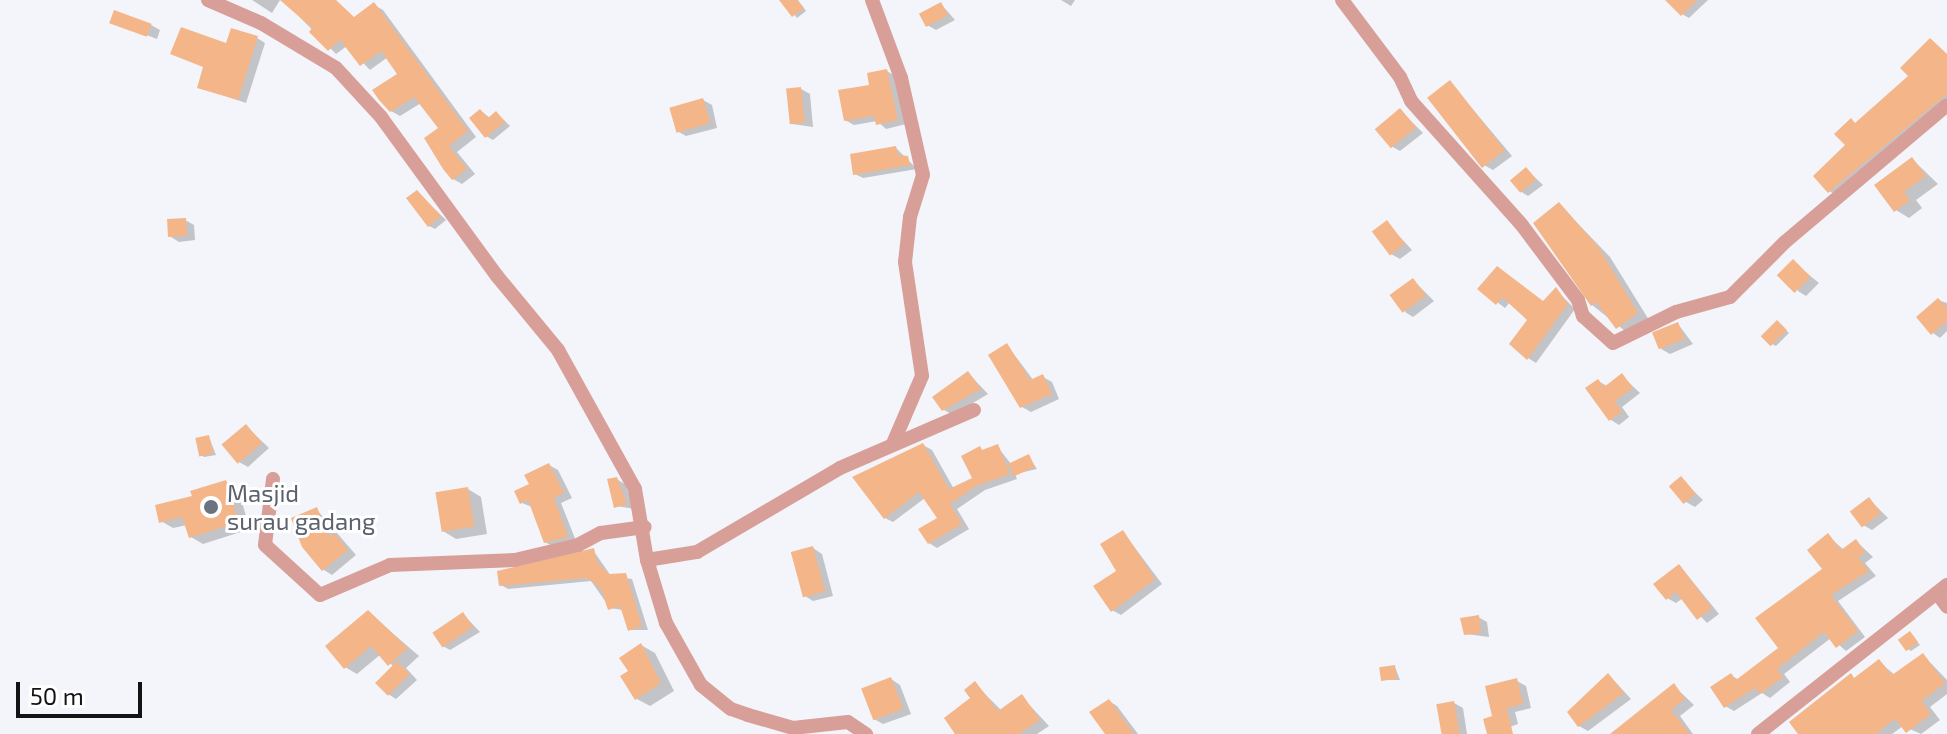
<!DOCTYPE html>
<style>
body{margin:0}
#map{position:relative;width:1947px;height:734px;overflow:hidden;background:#f3f5fa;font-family:"Exo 2",sans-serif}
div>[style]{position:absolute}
.shadow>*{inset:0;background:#0003}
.building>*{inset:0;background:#f4b688;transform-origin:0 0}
.street>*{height:14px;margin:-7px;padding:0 7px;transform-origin:7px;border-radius:7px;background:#d89f98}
.dots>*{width:22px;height:22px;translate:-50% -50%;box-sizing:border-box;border:4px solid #fff;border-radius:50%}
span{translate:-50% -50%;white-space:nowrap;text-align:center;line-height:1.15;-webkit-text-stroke:6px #fff;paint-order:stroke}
.worship-label{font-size:24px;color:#5b616d}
.left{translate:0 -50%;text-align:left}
.scale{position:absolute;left:16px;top:682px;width:126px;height:36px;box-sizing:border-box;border:4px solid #131315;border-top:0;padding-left:10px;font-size:24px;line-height:28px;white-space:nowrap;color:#131315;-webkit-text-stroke:6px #fff;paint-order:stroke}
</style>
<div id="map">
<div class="shadow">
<i style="clip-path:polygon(252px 0,280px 0,272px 13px)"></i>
<i style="clip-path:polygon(283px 0,330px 0,354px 19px,374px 5px,383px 10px,476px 137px,457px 152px,475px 174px,462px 184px,453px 179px,440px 128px,421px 103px,400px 116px,391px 111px,400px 75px,388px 57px,370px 70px,347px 46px,336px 54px)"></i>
<i style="clip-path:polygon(783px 0,798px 0,806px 11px,797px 18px)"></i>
<i style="clip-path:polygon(1061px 0,1075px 0,1071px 6px)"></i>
<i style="clip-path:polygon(1679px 0,1708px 0,1689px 18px,1682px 14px)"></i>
<i style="clip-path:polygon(941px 4px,955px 20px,936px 30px,927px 25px)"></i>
<i style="clip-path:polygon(109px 21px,151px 25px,160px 30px,157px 39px)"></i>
<i style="clip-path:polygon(257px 38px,265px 43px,246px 103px,199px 87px,227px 46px)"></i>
<i style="clip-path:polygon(1930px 40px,1947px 56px,1947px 104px,1838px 196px,1829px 191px,1857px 124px,1911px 76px)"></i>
<i style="clip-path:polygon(887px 71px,895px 76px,906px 124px,886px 129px,877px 121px,854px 125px,845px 120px)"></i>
<i style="clip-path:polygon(1450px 82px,1512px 156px,1493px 170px,1484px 165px)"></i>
<i style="clip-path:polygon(801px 89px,810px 94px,813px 127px,792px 124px)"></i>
<i style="clip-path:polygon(703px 100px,712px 105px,717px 128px,686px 136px,677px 131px)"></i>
<i style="clip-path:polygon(481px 111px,490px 118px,497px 113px,510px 126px,493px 140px,486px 136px)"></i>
<i style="clip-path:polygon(1401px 111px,1423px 133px,1400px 151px,1391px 146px)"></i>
<i style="clip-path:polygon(896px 148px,917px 169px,863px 178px,855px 174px)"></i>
<i style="clip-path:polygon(1912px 159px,1938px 184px,1916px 200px,1922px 208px,1909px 218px,1896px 210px)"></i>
<i style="clip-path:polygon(1526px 169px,1543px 185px,1528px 196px,1520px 191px)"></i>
<i style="clip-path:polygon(417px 192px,446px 220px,435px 229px,429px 226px)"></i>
<i style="clip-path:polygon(1559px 204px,1610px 257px,1649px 320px,1629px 334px,1592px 305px)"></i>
<i style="clip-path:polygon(185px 220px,194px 225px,195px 240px,179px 242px,171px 237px)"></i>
<i style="clip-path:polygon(1387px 223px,1412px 250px,1400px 259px,1391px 254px)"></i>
<i style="clip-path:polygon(1793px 262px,1819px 283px,1806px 296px,1798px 291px)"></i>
<i style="clip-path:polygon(1413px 280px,1434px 301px,1413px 317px,1405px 312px)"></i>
<i style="clip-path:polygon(1480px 289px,1544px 303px,1556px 290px,1575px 309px,1536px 363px,1528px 358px,1531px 322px,1510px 302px,1505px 308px)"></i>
<i style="clip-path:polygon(1938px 300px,1947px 303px,1947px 331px,1940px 338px,1933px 333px)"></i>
<i style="clip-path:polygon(1678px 324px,1693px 344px,1670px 354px,1661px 349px)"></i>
<i style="clip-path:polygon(1781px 325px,1789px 333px,1776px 346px,1772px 344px)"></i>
<i style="clip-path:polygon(1007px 345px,1034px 381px,1043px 377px,1052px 382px,1059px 399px,1031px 412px,1022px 407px)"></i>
<i style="clip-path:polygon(968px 373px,988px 394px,953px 415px,944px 410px)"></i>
<i style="clip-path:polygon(1622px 376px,1640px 393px,1622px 407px,1629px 417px,1619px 425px,1611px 420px,1598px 381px,1607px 386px)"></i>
<i style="clip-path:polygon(246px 426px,269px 448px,248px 467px,239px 462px)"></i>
<i style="clip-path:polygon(209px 437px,216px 455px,204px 457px,201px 455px)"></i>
<i style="clip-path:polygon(923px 445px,932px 450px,954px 489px,975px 479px,997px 446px,1011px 464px,1028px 456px,1037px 469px,1015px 474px,1017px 479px,985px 490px,957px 509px,969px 529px,937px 548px,929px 543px,939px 519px,925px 498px,893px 522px,885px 518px)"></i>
<i style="clip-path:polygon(549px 465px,558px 470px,572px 498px,561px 503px,576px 541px,554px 547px,545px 542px,532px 507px,522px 503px)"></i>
<i style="clip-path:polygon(616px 479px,625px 484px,635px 509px,616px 506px)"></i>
<i style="clip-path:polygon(1681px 479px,1703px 500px,1695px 507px,1686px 502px)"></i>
<i style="clip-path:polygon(226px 482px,238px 489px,250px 529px,203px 544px,191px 537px,187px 525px,173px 528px,161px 521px)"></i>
<i style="clip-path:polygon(468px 489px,481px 497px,487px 534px,456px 539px,443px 531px)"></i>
<i style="clip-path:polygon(1869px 499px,1888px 518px,1872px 530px,1863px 525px)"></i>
<i style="clip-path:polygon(317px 510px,356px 555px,332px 575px,324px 570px)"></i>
<i style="clip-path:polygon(1123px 532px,1162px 584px,1121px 615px,1112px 610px)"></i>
<i style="clip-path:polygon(1828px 536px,1844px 550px,1856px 541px,1873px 557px,1865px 563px,1876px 576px,1838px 601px,1865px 637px,1846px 651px,1831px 638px,1784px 674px,1790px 682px,1770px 698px,1762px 693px,1734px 711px,1725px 706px,1732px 676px,1739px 680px,1781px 648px,1825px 569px)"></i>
<i style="clip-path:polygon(813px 548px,822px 554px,833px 596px,813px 601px,805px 596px)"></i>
<i style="clip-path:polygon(593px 550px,611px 576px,632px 579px,648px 630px,630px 630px,623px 610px,610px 608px,591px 581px,508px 589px,501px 585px)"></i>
<i style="clip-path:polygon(1680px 566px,1719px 614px,1707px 623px,1683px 598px,1676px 603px,1667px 598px)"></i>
<i style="clip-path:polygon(368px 612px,419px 656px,406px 668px,417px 680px,396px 699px,388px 694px,394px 667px,381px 654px,357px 674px,345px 667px)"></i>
<i style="clip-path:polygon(463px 614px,480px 632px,450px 650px,441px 645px)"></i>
<i style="clip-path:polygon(1478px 617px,1487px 622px,1489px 637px,1466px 634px)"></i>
<i style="clip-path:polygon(1910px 633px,1920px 645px,1911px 651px,1908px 649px)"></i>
<i style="clip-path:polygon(641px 645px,655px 653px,674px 691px,650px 706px,637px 699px,631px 672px)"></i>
<i style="clip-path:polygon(1923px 655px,1947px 680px,1947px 694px,1930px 707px,1940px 720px,1921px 734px,1903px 726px,1892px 734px,1801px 734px,1851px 676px,1856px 679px,1879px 662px,1895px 675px)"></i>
<i style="clip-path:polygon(1395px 667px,1400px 680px,1382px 680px)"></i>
<i style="clip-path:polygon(1609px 675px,1631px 699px,1588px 731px,1579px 726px)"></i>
<i style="clip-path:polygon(891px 679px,900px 685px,911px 714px,883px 724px,874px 719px)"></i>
<i style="clip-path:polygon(1517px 681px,1526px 686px,1531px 708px,1515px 712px,1518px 724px,1507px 728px,1508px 734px,1489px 734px)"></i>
<i style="clip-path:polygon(975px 684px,1002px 711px,1022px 697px,1049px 726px,1037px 734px,955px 734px,946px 719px,973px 699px)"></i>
<i style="clip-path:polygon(1674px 686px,1694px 705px,1680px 716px,1693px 734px,1613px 734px)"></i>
<i style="clip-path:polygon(1109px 701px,1117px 706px,1138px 734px,1107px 734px)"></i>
<i style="clip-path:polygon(1454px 703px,1463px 708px,1467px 734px,1443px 734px)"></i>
</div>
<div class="building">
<i style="clip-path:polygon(280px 0,336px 0,354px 17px,374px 2px,468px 131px,449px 146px,467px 169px,452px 180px,443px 169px,424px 138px,438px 128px,414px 97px,390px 112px,379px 100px,372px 90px,397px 74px,381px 51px,360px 66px,340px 40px,328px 51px,309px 32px,312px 28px)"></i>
<i style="clip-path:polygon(779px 0,797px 0,804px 8px,792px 17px)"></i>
<i style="clip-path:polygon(1665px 0,1697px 0,1681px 16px)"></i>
<i style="left:941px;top:2px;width:15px;height:25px;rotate:62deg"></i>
<i style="left:114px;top:10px;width:40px;height:14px;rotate:20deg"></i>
<i style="clip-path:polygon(181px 27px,226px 43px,231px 28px,258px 36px,238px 100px,197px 88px,203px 67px,170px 54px)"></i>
<i style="clip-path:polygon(1930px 38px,1947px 54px,1947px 94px,1828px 193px,1813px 176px,1845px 145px,1834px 134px,1851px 118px,1855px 123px,1908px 76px,1900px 68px)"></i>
<i style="clip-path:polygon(887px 69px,898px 120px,876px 125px,874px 116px,844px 121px,838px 90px,869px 85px,867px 73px)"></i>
<i style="left:1450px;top:80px;width:89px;height:29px;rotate:52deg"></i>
<i style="left:801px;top:87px;width:36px;height:15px;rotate:84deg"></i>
<i style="left:703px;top:98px;width:26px;height:35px;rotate:74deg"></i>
<i style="left:1400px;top:108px;width:25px;height:33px;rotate:50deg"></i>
<i style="clip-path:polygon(480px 109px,488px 118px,496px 111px,505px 122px,485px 138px,469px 118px)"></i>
<i style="clip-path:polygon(896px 146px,898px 155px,908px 156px,910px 165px,853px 175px,850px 154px)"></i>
<i style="clip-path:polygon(1912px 157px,1926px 176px,1904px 192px,1910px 200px,1894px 212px,1874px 185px)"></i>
<i style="left:1526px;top:167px;width:16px;height:21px;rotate:50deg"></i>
<i style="clip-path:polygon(417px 190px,441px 216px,428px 227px,406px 198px)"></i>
<i style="clip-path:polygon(1559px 202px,1599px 248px,1638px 313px,1616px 329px,1596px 302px,1591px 306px,1533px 223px)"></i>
<i style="left:186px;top:218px;width:18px;height:19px;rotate:87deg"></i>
<i style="left:1387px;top:220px;width:30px;height:19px;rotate:53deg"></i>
<i style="left:1793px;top:259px;width:25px;height:23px;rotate:45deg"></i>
<i style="clip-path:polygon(1497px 266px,1543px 301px,1556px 287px,1568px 304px,1527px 360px,1509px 344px,1527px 320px,1502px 297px,1496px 305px,1477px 289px)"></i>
<i style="left:1413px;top:278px;width:22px;height:29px;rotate:54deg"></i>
<i style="clip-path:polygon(1938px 298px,1947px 308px,1947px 321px,1931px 335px,1916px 317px)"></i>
<i style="left:1777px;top:320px;width:14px;height:23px;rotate:45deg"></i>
<i style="left:1678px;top:322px;width:18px;height:28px;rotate:68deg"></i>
<i style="clip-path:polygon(1007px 343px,1030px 380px,1043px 374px,1052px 394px,1020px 408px,988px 355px)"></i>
<i style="clip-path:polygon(968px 371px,981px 389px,942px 411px,932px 397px)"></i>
<i style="clip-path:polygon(1622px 373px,1633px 388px,1615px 401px,1622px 412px,1609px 421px,1585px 388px,1598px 379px,1604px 387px)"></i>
<i style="left:246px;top:424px;width:25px;height:32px;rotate:50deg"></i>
<i style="left:209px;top:435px;width:19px;height:14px;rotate:78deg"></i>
<i style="clip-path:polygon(923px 443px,949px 489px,972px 478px,961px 456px,980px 446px,982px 450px,998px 444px,1010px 474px,976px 486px,950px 504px,962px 524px,928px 544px,918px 529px,937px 518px,919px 492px,884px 519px,852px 477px)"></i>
<i style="left:1029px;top:454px;width:14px;height:23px;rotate:65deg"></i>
<i style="clip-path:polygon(549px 463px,564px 493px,554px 498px,568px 537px,544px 543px,528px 500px,520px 504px,514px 491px,529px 484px,524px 475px)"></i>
<i style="left:1681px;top:476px;width:23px;height:16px;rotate:50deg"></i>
<i style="clip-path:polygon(617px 477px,627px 504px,614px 508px,607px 479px)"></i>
<i style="clip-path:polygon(226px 480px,239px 522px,189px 538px,182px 517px,159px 523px,155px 505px,192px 496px,190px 491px)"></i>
<i style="left:468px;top:487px;width:40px;height:33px;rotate:81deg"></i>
<i style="left:1869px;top:497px;width:20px;height:24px;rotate:53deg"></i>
<i style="clip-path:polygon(317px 507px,329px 537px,334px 533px,348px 550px,322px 571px,302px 547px,291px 518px)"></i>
<i style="clip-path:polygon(1123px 530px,1155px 579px,1111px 612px,1093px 586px,1116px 571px,1100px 544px)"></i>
<i style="clip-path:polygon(1828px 533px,1841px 550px,1856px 539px,1865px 552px,1858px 557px,1869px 571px,1831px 595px,1858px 631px,1836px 648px,1824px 632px,1777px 669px,1783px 677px,1760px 694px,1755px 688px,1724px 708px,1710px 687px,1731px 673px,1736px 680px,1778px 648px,1755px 618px,1822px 569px,1807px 550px)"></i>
<i style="left:813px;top:546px;width:47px;height:23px;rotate:75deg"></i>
<i style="clip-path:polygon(594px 548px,597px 562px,609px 574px,626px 573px,642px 626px,628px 631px,620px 606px,608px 610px,601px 589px,587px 578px,499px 586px,497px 571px)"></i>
<i style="clip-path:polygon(1679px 564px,1712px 608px,1697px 620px,1676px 592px,1666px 600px,1653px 584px)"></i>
<i style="clip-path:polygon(368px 610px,408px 648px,388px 666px,371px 646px,344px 669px,325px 646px)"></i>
<i style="left:463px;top:612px;width:18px;height:37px;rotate:56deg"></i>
<i style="clip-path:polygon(1479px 615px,1481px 633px,1464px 635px,1460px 618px)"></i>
<i style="left:1910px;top:631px;width:14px;height:15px;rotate:54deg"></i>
<i style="clip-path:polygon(641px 643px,661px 683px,635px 700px,620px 676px,628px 671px,619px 658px)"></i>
<i style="clip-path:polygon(1923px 653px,1945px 683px,1922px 701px,1931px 714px,1906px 733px,1895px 719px,1876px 734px,1798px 734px,1789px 722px,1851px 673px,1854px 678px,1879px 659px,1892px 675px)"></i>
<i style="left:397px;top:661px;width:18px;height:31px;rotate:45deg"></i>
<i style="left:1395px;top:665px;width:14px;height:16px;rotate:82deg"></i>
<i style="clip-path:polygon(1608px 673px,1624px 693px,1578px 727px,1567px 712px)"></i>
<i style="left:891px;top:677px;width:34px;height:32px;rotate:69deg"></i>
<i style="clip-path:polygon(1517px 678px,1523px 704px,1507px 708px,1513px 734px,1487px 734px,1483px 719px,1492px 716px,1485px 686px)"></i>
<i style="clip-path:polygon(975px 681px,998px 711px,1022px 694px,1040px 720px,1019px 734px,955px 734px,944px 718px,970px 698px,964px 690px)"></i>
<i style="clip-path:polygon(1674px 683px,1685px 699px,1671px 710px,1690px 734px,1610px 734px)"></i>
<i style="clip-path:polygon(1109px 699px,1134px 734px,1105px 734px,1089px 712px)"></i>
<i style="left:1454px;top:701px;width:34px;height:18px;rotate:80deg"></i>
</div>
<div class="street">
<i style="left:208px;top:0;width:58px;rotate:23.5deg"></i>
<i style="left:261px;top:23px;width:87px;rotate:31deg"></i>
<i style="left:336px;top:68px;width:67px;rotate:47.4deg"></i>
<i style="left:381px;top:117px;width:197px;rotate:53.9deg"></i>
<i style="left:497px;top:276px;width:96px;rotate:50.5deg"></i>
<i style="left:558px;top:350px;width:159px;rotate:61deg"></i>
<i style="left:635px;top:489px;width:72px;rotate:80.4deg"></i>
<i style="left:647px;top:560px;width:66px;rotate:73.2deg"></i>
<i style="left:666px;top:623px;width:71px;rotate:60.6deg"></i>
<i style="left:701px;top:685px;width:38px;rotate:39deg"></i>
<i style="left:731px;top:709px;width:18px;rotate:19deg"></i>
<i style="left:748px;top:715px;width:47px;rotate:16.1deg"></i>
<i style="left:793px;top:728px;width:55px;rotate:-6.2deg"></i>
<i style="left:848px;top:722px;width:22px;rotate:34deg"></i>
<i style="left:872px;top:0;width:83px;rotate:69.6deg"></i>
<i style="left:901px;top:78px;width:99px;rotate:77.2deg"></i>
<i style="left:923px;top:175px;width:44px;rotate:107.2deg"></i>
<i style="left:910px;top:217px;width:45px;rotate:96.3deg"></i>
<i style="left:905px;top:262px;width:115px;rotate:81.5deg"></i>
<i style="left:922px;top:376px;width:71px;rotate:113.3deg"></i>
<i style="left:1342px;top:0;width:96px;rotate:53deg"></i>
<i style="left:1400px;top:77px;width:26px;rotate:65deg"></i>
<i style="left:1411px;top:101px;width:165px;rotate:48.2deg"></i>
<i style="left:1521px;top:224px;width:95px;rotate:53.1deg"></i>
<i style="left:1578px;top:300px;width:17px;rotate:73deg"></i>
<i style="left:1583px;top:316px;width:40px;rotate:42deg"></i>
<i style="left:1613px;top:343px;width:70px;rotate:-26.2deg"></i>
<i style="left:1676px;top:312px;width:56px;rotate:-15.5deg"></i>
<i style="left:1730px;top:297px;width:78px;rotate:-45deg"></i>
<i style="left:1785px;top:242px;width:212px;rotate:-40.2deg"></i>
<i style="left:273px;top:479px;width:66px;rotate:96.9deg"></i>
<i style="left:265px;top:545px;width:74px;rotate:42.3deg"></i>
<i style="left:320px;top:595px;width:76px;rotate:-23.2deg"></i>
<i style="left:390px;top:565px;width:125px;rotate:-2.3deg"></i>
<i style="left:515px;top:560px;width:65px;rotate:-13.4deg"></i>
<i style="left:578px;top:545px;width:26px;rotate:-28deg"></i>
<i style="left:601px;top:533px;width:44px;rotate:-7.8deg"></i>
<i style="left:647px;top:560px;width:51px;rotate:-9.1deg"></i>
<i style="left:697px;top:552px;width:166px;rotate:-30.4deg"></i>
<i style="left:840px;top:468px;width:146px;rotate:-23.4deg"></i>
<i style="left:1937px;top:593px;width:17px;rotate:54deg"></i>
<i style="left:1758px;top:734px;width:241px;rotate:-38.3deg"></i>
</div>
<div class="dots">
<i style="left:211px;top:507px;background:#6b7280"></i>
</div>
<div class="worship-label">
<span class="left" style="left:227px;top:507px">Masjid<br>surau gadang</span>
</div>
<div class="scale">50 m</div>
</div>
